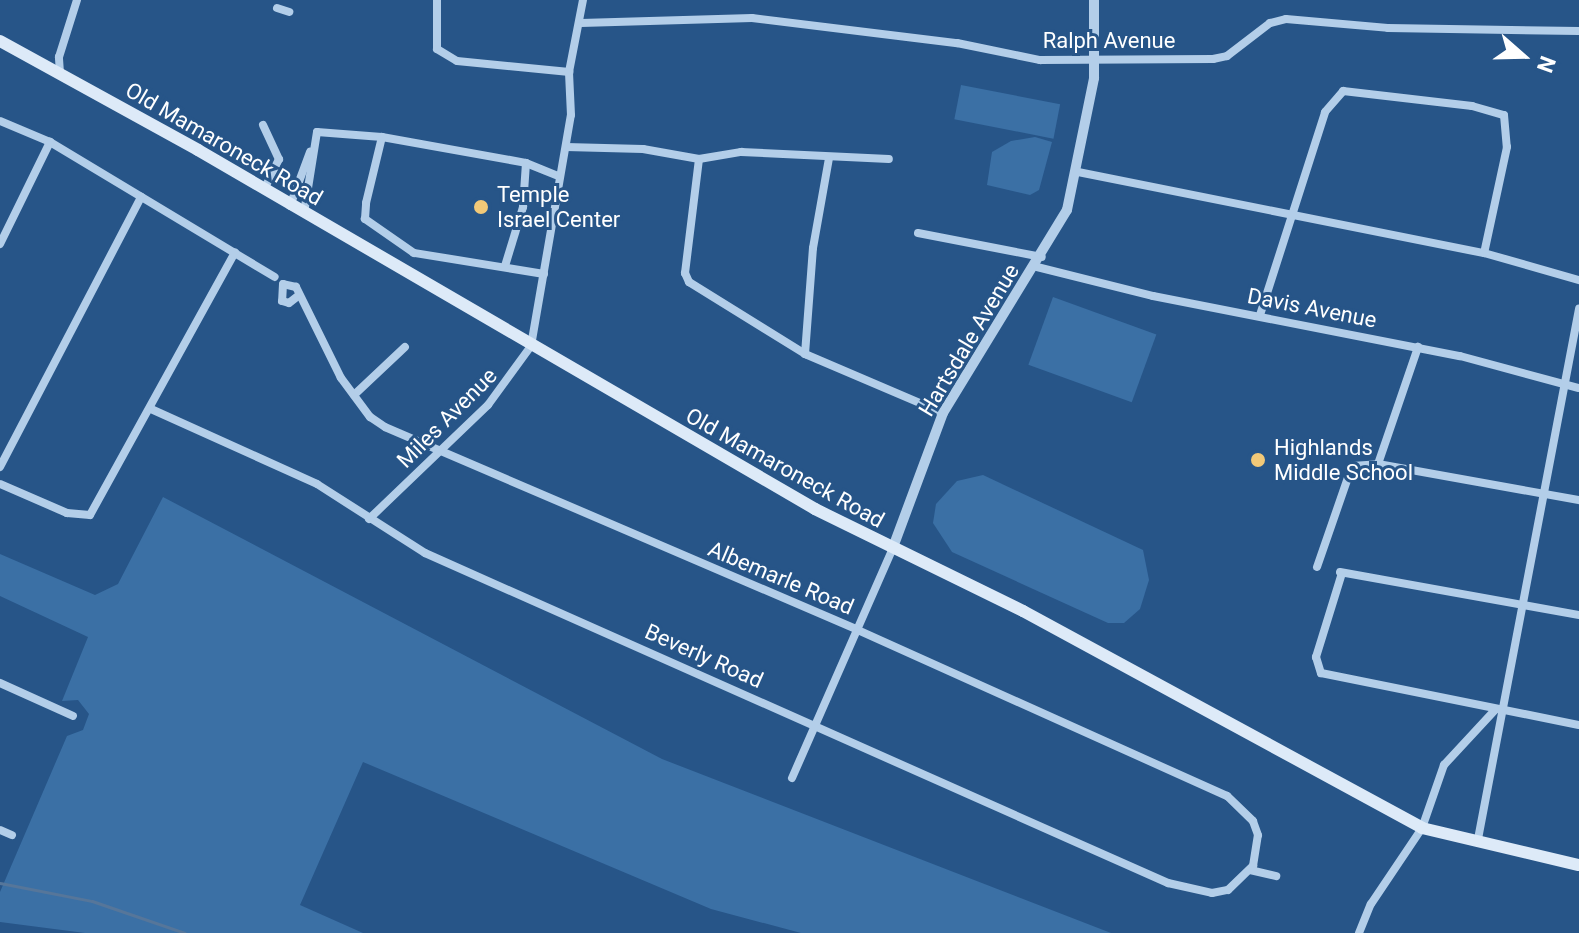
<!DOCTYPE html>
<style>
body{margin:0}
#map{position:relative;width:1579px;height:933px;overflow:hidden;background:#275588;font-family:Roboto,sans-serif}
div>[style]{position:absolute}
.green>*{inset:0;background:#3b70a5;transform-origin:0 0}
.stream>*{height:3px;margin:-1.5px;padding:0 1.5px;transform-origin:1.5px;border-radius:1.5px;background:#56769a}
.minor>*{height:8px;margin:-4px;padding:0 4px;transform-origin:4px;border-radius:4px;background:#b3cee9}
.tertiary>*{height:10px;margin:-5px;padding:0 5px;transform-origin:5px;border-radius:5px;background:#b3cee9}
.secondary>*{height:12px;margin:-6px;padding:0 6px;transform-origin:6px;border-radius:6px;background:#ddeaf8}
.dots>*{width:22px;height:22px;translate:-50% -50%;box-sizing:border-box;border:4px solid #275588;border-radius:50%}
span{translate:-50% -50%;white-space:nowrap;text-align:center;line-height:1.15;-webkit-text-stroke:6px #275588;paint-order:stroke}
.street-label{font-size:22px;color:#fff}
.poi-label{font-size:22px;color:#fff}
.left{translate:0 -50%;text-align:left}
.north{position:absolute;left:1483px;top:16px;width:80px;height:80px;-webkit-text-stroke:6px #275588;paint-order:stroke;rotate:110deg;font-size:22px;font-weight:700;line-height:32px;text-align:center;color:#fff}
.north::after{content:'';display:block;margin:auto;width:28px;height:36px;background:#fff;clip-path:polygon(50% 0,100% 100%,50% 72%,0 100%)}
</style>
<div id="map">
<div class="green">
<i style="left:961px;top:85px;width:101px;height:35px;rotate:11deg"></i>
<i style="clip-path:polygon(1035px 137px,1052px 142px,1039px 190px,1030px 195px,987px 185px,992px 152px,1011px 141px)"></i>
<i style="left:1053px;top:297px;width:110px;height:72px;rotate:20deg"></i>
<i style="clip-path:polygon(983px 475px,1143px 550px,1149px 580px,1140px 609px,1124px 623px,1108px 623px,952px 552px,933px 523px,936px 504px,957px 481px)"></i>
<i style="clip-path:polygon(163px 497px,662px 759px,1111px 933px,801px 933px,711px 909px,363px 762px,300px 905px,363px 933px,85px 933px,0 922px,0 892px,67px 736px,83px 730px,89px 714px,78px 700px,62px 701px,88px 637px,0 596px,0 554px,95px 595px,118px 584px)"></i>
</div>
<div class="stream">
<i style="left:0;top:883px;width:94px;rotate:11.1deg"></i>
<i style="left:92px;top:901px;width:98px;rotate:19deg"></i>
</div>
<div class="minor">
<i style="left:437px;top:0;width:49px;rotate:90deg"></i>
<i style="left:437px;top:49px;width:23px;rotate:31deg"></i>
<i style="left:457px;top:61px;width:113px;rotate:5.6deg"></i>
<i style="left:277px;top:8px;width:13px;rotate:18deg"></i>
<i style="left:581px;top:23px;width:171px;rotate:-1.7deg"></i>
<i style="left:752px;top:18px;width:207px;rotate:7deg"></i>
<i style="left:957px;top:43px;width:85px;rotate:11.6deg"></i>
<i style="left:1040px;top:60px;width:173px;rotate:-0.3deg"></i>
<i style="left:1213px;top:59px;width:14px;rotate:-12deg"></i>
<i style="left:1227px;top:56px;width:54px;rotate:-37.5deg"></i>
<i style="left:1270px;top:23px;width:16px;rotate:-14deg"></i>
<i style="left:1286px;top:19px;width:102px;rotate:5deg"></i>
<i style="left:1388px;top:28px;width:191px;rotate:0.9deg"></i>
<i style="left:60px;top:73px;width:16px;rotate:-94deg"></i>
<i style="left:59px;top:57px;width:60px;rotate:-72.5deg"></i>
<i style="left:0;top:121px;width:54px;rotate:22.8deg"></i>
<i style="left:50px;top:142px;width:262px;rotate:31deg"></i>
<i style="left:263px;top:125px;width:38px;rotate:65deg"></i>
<i style="left:279px;top:159px;width:34px;rotate:116deg"></i>
<i style="left:317px;top:132px;width:65px;rotate:4.4deg"></i>
<i style="left:566px;top:147px;width:77px;rotate:1.5deg"></i>
<i style="left:643px;top:149px;width:57px;rotate:10.1deg"></i>
<i style="left:699px;top:159px;width:43px;rotate:-9.5deg"></i>
<i style="left:741px;top:152px;width:148px;rotate:2.7deg"></i>
<i style="left:699px;top:159px;width:115px;rotate:97deg"></i>
<i style="left:685px;top:273px;width:10px;rotate:66deg"></i>
<i style="left:689px;top:282px;width:137px;rotate:31.8deg"></i>
<i style="left:805px;top:354px;width:150px;rotate:23.1deg"></i>
<i style="left:1078px;top:172px;width:414px;rotate:11.3deg"></i>
<i style="left:1484px;top:253px;width:99px;rotate:15.9deg"></i>
<i style="left:290px;top:206px;width:58px;rotate:-69.7deg"></i>
<i style="left:304px;top:213px;width:82px;rotate:-80.9deg"></i>
<i style="left:918px;top:233px;width:126px;rotate:11deg"></i>
<i style="left:0;top:244px;width:114px;rotate:-63.9deg"></i>
<i style="left:505px;top:266px;width:62px;rotate:-73deg"></i>
<i style="left:523px;top:207px;width:44px;rotate:-86.1deg"></i>
<i style="left:1037px;top:267px;width:120px;rotate:14deg"></i>
<i style="left:1153px;top:296px;width:313px;rotate:11.1deg"></i>
<i style="left:1460px;top:356px;width:123px;rotate:15.1deg"></i>
<i style="left:544px;top:274px;width:132px;rotate:-170.8deg"></i>
<i style="left:414px;top:253px;width:60px;rotate:-145.2deg"></i>
<i style="left:365px;top:219px;width:16px;rotate:-86deg"></i>
<i style="left:366px;top:203px;width:68px;rotate:-76.4deg"></i>
<i style="left:382px;top:137px;width:146px;rotate:10.2deg"></i>
<i style="left:526px;top:163px;width:35px;rotate:22deg"></i>
<i style="left:1260px;top:315px;width:213px;rotate:-72.2deg"></i>
<i style="left:1325px;top:112px;width:28px;rotate:-49deg"></i>
<i style="left:1343px;top:91px;width:130px;rotate:6.6deg"></i>
<i style="left:1472px;top:106px;width:33px;rotate:16deg"></i>
<i style="left:1504px;top:115px;width:32px;rotate:85deg"></i>
<i style="left:1507px;top:147px;width:108px;rotate:102.2deg"></i>
<i style="left:805px;top:354px;width:106px;rotate:-85.7deg"></i>
<i style="left:813px;top:248px;width:91px;rotate:-79.9deg"></i>
<i style="left:354px;top:395px;width:70px;rotate:-43.3deg"></i>
<i style="left:151px;top:409px;width:182px;rotate:24.3deg"></i>
<i style="left:317px;top:484px;width:128px;rotate:32.6deg"></i>
<i style="left:425px;top:553px;width:813px;rotate:23.95deg"></i>
<i style="left:1168px;top:883px;width:45px;rotate:12.8deg"></i>
<i style="left:1212px;top:893px;width:16px;rotate:-11deg"></i>
<i style="left:1228px;top:890px;width:35px;rotate:-44deg"></i>
<i style="left:1253px;top:866px;width:31px;rotate:-81deg"></i>
<i style="left:1258px;top:835px;width:15px;rotate:-110deg"></i>
<i style="left:1253px;top:821px;width:36px;rotate:-136deg"></i>
<i style="left:1227px;top:796px;width:407px;rotate:-155.8deg"></i>
<i style="left:856px;top:629px;width:512px;rotate:-156.79deg"></i>
<i style="left:385px;top:427px;width:18px;rotate:-146deg"></i>
<i style="left:370px;top:417px;width:49px;rotate:-126.6deg"></i>
<i style="left:341px;top:378px;width:102px;rotate:-116.3deg"></i>
<i style="left:296px;top:287px;width:13px;rotate:-167deg"></i>
<i style="left:283px;top:284px;width:17px;rotate:93deg"></i>
<i style="left:282px;top:301px;width:7px;rotate:16deg"></i>
<i style="left:289px;top:303px;width:11px;rotate:-38deg"></i>
<i style="left:1378px;top:464px;width:124px;rotate:-71.1deg"></i>
<i style="left:0;top:467px;width:305px;rotate:-62.4deg"></i>
<i style="left:0;top:484px;width:73px;rotate:23.4deg"></i>
<i style="left:67px;top:513px;width:23px;rotate:5deg"></i>
<i style="left:90px;top:515px;width:300px;rotate:-61.1deg"></i>
<i style="left:369px;top:519px;width:165px;rotate:-43.8deg"></i>
<i style="left:488px;top:405px;width:73px;rotate:-53.9deg"></i>
<i style="left:531px;top:346px;width:234px;rotate:-80.2deg"></i>
<i style="left:571px;top:115px;width:43px;rotate:-92.7deg"></i>
<i style="left:569px;top:72px;width:73px;rotate:-79deg"></i>
<i style="left:1317px;top:567px;width:107px;rotate:-70.9deg"></i>
<i style="left:1352px;top:466px;width:26px;rotate:-4deg"></i>
<i style="left:1378px;top:464px;width:204px;rotate:10.2deg"></i>
<i style="left:1340px;top:572px;width:243px;rotate:10.2deg"></i>
<i style="left:1342px;top:573px;width:88px;rotate:107.2deg"></i>
<i style="left:1316px;top:657px;width:17px;rotate:73deg"></i>
<i style="left:1321px;top:673px;width:263px;rotate:11.4deg"></i>
<i style="left:0;top:683px;width:80px;rotate:24.3deg"></i>
<i style="left:792px;top:778px;width:249px;rotate:-66.3deg"></i>
<i style="left:0;top:830px;width:13px;rotate:23deg"></i>
<i style="left:1478px;top:839px;width:540px;rotate:-79.21deg"></i>
<i style="left:1250px;top:870px;width:27px;rotate:13deg"></i>
<i style="left:1359px;top:933px;width:31px;rotate:-68deg"></i>
<i style="left:1371px;top:904px;width:92px;rotate:-56.1deg"></i>
<i style="left:1422px;top:828px;width:67px;rotate:-70.8deg"></i>
<i style="left:1444px;top:765px;width:75px;rotate:-47.2deg"></i>
</div>
<div class="tertiary">
<i style="left:892px;top:550px;width:146px;rotate:-69.6deg"></i>
<i style="left:943px;top:413px;width:238px;rotate:-58.6deg"></i>
<i style="left:1067px;top:210px;width:135px;rotate:-78.4deg"></i>
<i style="left:1094px;top:78px;width:78px;rotate:-90deg"></i>
</div>
<div class="secondary">
<i style="left:0;top:41px;width:226px;rotate:28.8deg"></i>
<i style="left:198px;top:150px;width:714px;rotate:30.19deg"></i>
<i style="left:815px;top:509px;width:232px;rotate:26.1deg"></i>
<i style="left:1023px;top:611px;width:454px;rotate:28.5deg"></i>
<i style="left:1422px;top:828px;width:161px;rotate:13.3deg"></i>
</div>
<div class="dots">
<i style="left:481px;top:207px;background:#f2c978"></i>
<i style="left:1258px;top:460px;background:#f2c978"></i>
</div>
<div class="street-label">
<span style="left:1109px;top:41px">Ralph Avenue</span>
<span style="left:224px;top:144px;rotate:30deg">Old Mamaroneck Road</span>
<span style="left:1312px;top:308px;rotate:11deg">Davis Avenue</span>
<span style="left:969px;top:340px;rotate:-59deg">Hartsdale Avenue</span>
<span style="left:447px;top:418px;rotate:-45deg">Miles Avenue</span>
<span style="left:785px;top:468px;rotate:29deg">Old Mamaroneck Road</span>
<span style="left:781px;top:578px;rotate:23deg">Albemarle Road</span>
<span style="left:704px;top:656px;rotate:24deg">Beverly Road</span>
</div>
<div class="poi-label">
<span class="left" style="left:497px;top:207px">Temple<br>Israel Center</span>
<span class="left" style="left:1274px;top:460px">Highlands<br>Middle School</span>
</div>
<div class="north">N</div>
</div>
